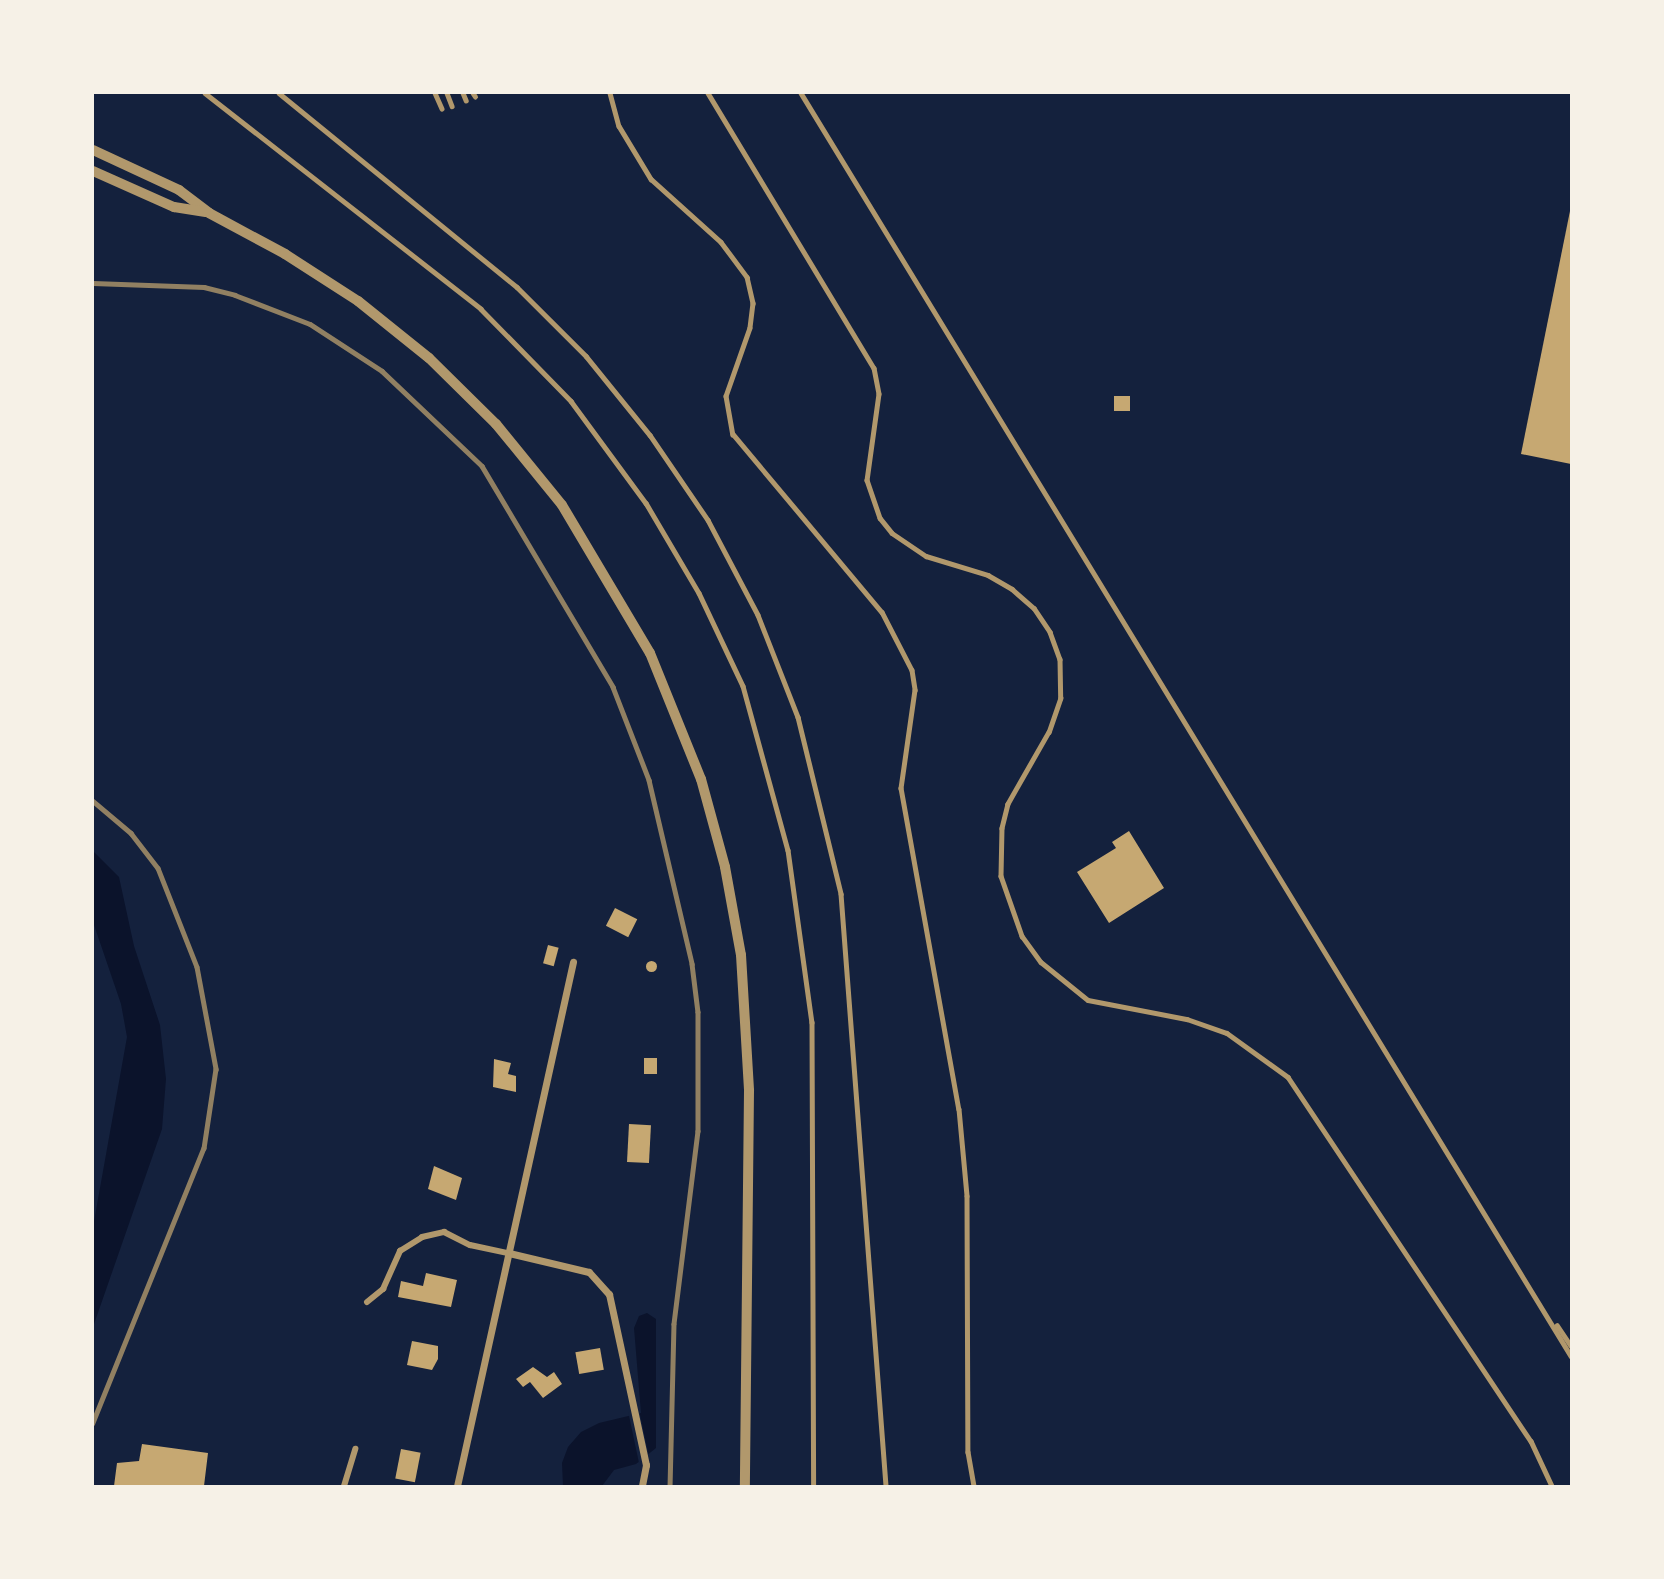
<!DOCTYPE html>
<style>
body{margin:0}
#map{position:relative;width:1664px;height:1579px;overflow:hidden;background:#14213d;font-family:"PT Sans",sans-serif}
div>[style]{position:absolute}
.water>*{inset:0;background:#0b132b}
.pier>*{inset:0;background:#14213d;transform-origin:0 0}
.building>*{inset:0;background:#c6a872;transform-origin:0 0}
.round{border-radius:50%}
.service>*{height:4.5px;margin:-2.25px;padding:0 2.25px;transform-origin:2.25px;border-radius:2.25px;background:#b1986c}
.pedestrian>*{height:6px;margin:-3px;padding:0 3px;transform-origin:3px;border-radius:3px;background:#b1986c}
.minor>*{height:7px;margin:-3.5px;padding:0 3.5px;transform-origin:3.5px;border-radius:3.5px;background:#b1986c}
.tertiary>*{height:10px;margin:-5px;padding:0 5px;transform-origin:5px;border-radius:5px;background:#b1986c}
.rail>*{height:4.5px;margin:-2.25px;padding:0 2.25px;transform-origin:2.25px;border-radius:2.25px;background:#918062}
span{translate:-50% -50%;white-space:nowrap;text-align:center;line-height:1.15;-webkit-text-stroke:5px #f6f1e7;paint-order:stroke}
.frame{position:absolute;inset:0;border:94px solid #f6f1e7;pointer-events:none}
</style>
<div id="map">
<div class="water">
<i style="clip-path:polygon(93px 851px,119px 877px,134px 946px,160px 1025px,166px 1079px,162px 1129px,93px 1327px,93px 1227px,127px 1037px,121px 1004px,93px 922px)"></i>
<i style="clip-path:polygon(647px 1313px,656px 1319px,656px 1448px,636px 1464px,614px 1470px,602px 1486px,563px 1486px,562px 1463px,568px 1447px,581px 1432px,599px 1423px,641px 1413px,634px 1328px,639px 1316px)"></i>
</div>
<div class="pier">
<i style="left:639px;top:1410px;width:51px;height:11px;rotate:78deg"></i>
</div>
<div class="building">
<i style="clip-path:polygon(1570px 211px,1571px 211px,1571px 464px,1521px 454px)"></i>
<i style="left:1130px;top:396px;width:15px;height:16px;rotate:90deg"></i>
<i style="clip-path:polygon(1129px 831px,1164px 888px,1109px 923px,1077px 872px,1116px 848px,1112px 842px)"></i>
<i style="left:615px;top:908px;width:25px;height:20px;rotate:27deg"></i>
<i style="left:548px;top:945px;width:11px;height:19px;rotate:15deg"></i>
<i class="round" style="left:645.5px;top:960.5px;width:11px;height:11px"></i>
<i style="left:644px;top:1058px;width:13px;height:16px"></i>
<i style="clip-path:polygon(494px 1059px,511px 1063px,508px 1074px,516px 1076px,516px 1092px,493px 1087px)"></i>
<i style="left:629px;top:1124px;width:22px;height:38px;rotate:3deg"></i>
<i style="clip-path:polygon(434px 1166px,462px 1178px,456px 1200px,428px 1189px)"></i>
<i style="clip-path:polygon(426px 1273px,457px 1280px,451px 1307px,398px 1297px,401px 1281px,423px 1286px)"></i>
<i style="clip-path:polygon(412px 1341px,438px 1346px,438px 1359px,432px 1370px,407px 1365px)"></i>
<i style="left:600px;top:1348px;width:22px;height:25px;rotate:80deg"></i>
<i style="clip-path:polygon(533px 1367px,547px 1377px,554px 1372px,562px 1384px,543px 1398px,530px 1382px,523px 1387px,516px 1379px)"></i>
<i style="clip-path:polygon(142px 1444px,208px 1453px,204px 1486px,114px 1486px,117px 1463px,139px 1461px)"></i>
<i style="left:401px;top:1449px;width:20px;height:30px;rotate:11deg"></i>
</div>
<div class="service">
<i style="left:205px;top:93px;width:350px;rotate:38deg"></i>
<i style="left:481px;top:309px;width:129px;rotate:45.6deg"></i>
<i style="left:571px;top:401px;width:127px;rotate:53.7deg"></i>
<i style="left:646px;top:503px;width:104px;rotate:59.5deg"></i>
<i style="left:699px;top:593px;width:103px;rotate:64.7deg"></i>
<i style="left:743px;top:686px;width:170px;rotate:74.7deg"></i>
<i style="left:788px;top:850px;width:174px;rotate:82.1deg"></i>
<i style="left:812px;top:1022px;width:464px;rotate:89.8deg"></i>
<i style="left:279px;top:93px;width:307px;rotate:39.2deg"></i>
<i style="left:517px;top:287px;width:98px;rotate:45deg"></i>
<i style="left:586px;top:356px;width:102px;rotate:51deg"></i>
<i style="left:650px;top:435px;width:103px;rotate:55.7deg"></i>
<i style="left:708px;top:520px;width:107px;rotate:62.2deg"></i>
<i style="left:758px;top:615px;width:110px;rotate:68.6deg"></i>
<i style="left:798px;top:717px;width:182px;rotate:76.3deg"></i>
<i style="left:841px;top:894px;width:594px;rotate:85.65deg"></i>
<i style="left:435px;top:93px;width:17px;rotate:66deg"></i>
<i style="left:447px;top:93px;width:14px;rotate:69deg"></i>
<i style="left:463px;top:93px;width:8px;rotate:67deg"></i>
<i style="left:473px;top:93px;width:4px;rotate:56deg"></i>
<i style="left:610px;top:93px;width:34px;rotate:75deg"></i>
<i style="left:619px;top:126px;width:62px;rotate:58.9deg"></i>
<i style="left:651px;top:179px;width:94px;rotate:42deg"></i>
<i style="left:721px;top:242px;width:44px;rotate:53.4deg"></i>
<i style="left:747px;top:277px;width:27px;rotate:77deg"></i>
<i style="left:753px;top:303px;width:25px;rotate:97deg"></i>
<i style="left:750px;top:328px;width:72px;rotate:109.4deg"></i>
<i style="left:726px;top:396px;width:39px;rotate:80deg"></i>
<i style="left:733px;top:434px;width:232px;rotate:50.1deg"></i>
<i style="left:882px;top:612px;width:65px;rotate:62.7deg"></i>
<i style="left:912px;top:670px;width:20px;rotate:81deg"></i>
<i style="left:915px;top:690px;width:99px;rotate:98.1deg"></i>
<i style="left:901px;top:788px;width:326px;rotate:79.8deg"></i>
<i style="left:959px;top:1109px;width:87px;rotate:84.7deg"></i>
<i style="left:967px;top:1196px;width:256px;rotate:89.8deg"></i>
<i style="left:968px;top:1452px;width:35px;rotate:80deg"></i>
<i style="left:708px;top:93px;width:321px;rotate:58.9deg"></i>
<i style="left:874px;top:368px;width:26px;rotate:79deg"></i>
<i style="left:879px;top:394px;width:87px;rotate:97.9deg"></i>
<i style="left:867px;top:480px;width:40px;rotate:71.1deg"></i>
<i style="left:880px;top:518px;width:19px;rotate:51deg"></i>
<i style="left:892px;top:533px;width:41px;rotate:34.1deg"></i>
<i style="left:926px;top:556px;width:65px;rotate:17deg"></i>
<i style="left:988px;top:575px;width:28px;rotate:30deg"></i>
<i style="left:1012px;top:589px;width:29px;rotate:41deg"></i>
<i style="left:1034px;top:608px;width:29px;rotate:56deg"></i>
<i style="left:1050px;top:632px;width:29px;rotate:70deg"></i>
<i style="left:1060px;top:659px;width:39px;rotate:89deg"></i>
<i style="left:1061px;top:698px;width:36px;rotate:109deg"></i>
<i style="left:1049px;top:732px;width:83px;rotate:119.7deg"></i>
<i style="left:1008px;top:804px;width:25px;rotate:104deg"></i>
<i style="left:1002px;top:828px;width:48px;rotate:91.2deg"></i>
<i style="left:1001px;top:876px;width:64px;rotate:70.7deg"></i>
<i style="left:1022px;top:936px;width:32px;rotate:54deg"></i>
<i style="left:1041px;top:962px;width:60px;rotate:39deg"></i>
<i style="left:1088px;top:1000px;width:101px;rotate:10.9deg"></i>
<i style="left:1187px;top:1019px;width:42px;rotate:19.3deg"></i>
<i style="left:1227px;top:1033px;width:75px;rotate:35.8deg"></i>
<i style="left:1288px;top:1077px;width:438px;rotate:56.3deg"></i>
<i style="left:1531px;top:1441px;width:50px;rotate:65deg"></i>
<i style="left:801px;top:93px;width:1479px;rotate:58.63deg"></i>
<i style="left:1557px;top:1325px;width:25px;rotate:56deg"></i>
</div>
<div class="pedestrian">
<i style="left:367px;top:1302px;width:21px;rotate:-39deg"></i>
<i style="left:383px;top:1289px;width:42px;rotate:-65.9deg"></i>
<i style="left:400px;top:1251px;width:26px;rotate:-32deg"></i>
<i style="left:422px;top:1237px;width:23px;rotate:-13deg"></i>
<i style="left:444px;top:1232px;width:29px;rotate:27deg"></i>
<i style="left:470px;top:1245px;width:40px;rotate:12deg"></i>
<i style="left:344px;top:1486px;width:39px;rotate:-73deg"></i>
</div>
<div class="minor">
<i style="left:509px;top:1253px;width:82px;rotate:13.4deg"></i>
<i style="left:589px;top:1272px;width:30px;rotate:48deg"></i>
<i style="left:609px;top:1294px;width:175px;rotate:77.8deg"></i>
<i style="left:646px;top:1465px;width:21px;rotate:101deg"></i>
<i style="left:457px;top:1486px;width:537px;rotate:-77.52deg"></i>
</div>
<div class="tertiary">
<i style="left:93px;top:150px;width:95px;rotate:24.9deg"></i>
<i style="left:179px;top:190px;width:38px;rotate:37deg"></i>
<i style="left:209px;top:213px;width:86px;rotate:28.3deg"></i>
<i style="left:285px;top:254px;width:87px;rotate:32.8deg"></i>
<i style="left:358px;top:301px;width:91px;rotate:38.8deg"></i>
<i style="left:429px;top:358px;width:94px;rotate:44.6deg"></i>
<i style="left:496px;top:424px;width:104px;rotate:50.8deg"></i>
<i style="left:562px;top:505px;width:172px;rotate:59.3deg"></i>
<i style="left:650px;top:653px;width:136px;rotate:68deg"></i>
<i style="left:701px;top:779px;width:91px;rotate:74.7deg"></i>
<i style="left:725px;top:867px;width:89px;rotate:79.7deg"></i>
<i style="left:741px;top:955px;width:136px;rotate:86.6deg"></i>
<i style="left:749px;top:1091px;width:395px;rotate:90.6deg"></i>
<i style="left:93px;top:171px;width:89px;rotate:24deg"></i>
<i style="left:174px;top:207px;width:32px;rotate:9deg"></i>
</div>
<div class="rail">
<i style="left:93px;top:283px;width:111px;rotate:2.1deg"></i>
<i style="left:204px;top:287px;width:32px;rotate:14deg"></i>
<i style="left:235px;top:295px;width:80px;rotate:21.1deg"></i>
<i style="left:310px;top:324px;width:86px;rotate:33.1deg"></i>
<i style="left:382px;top:371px;width:138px;rotate:43.5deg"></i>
<i style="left:482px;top:466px;width:257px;rotate:59.3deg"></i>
<i style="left:613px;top:687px;width:100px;rotate:68.8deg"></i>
<i style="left:649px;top:780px;width:189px;rotate:76.8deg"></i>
<i style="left:692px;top:964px;width:48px;rotate:82.9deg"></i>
<i style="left:698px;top:1012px;width:119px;rotate:90deg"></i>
<i style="left:698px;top:1131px;width:194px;rotate:97.1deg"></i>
<i style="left:674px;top:1324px;width:162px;rotate:91.4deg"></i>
<i style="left:93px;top:801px;width:50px;rotate:40.1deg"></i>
<i style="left:131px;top:833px;width:44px;rotate:52.4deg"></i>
<i style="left:158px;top:868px;width:106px;rotate:68.5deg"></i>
<i style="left:197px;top:967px;width:104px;rotate:79.4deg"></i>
<i style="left:216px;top:1069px;width:80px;rotate:98.6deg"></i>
<i style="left:204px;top:1148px;width:297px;rotate:112deg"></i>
</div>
<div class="frame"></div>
</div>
